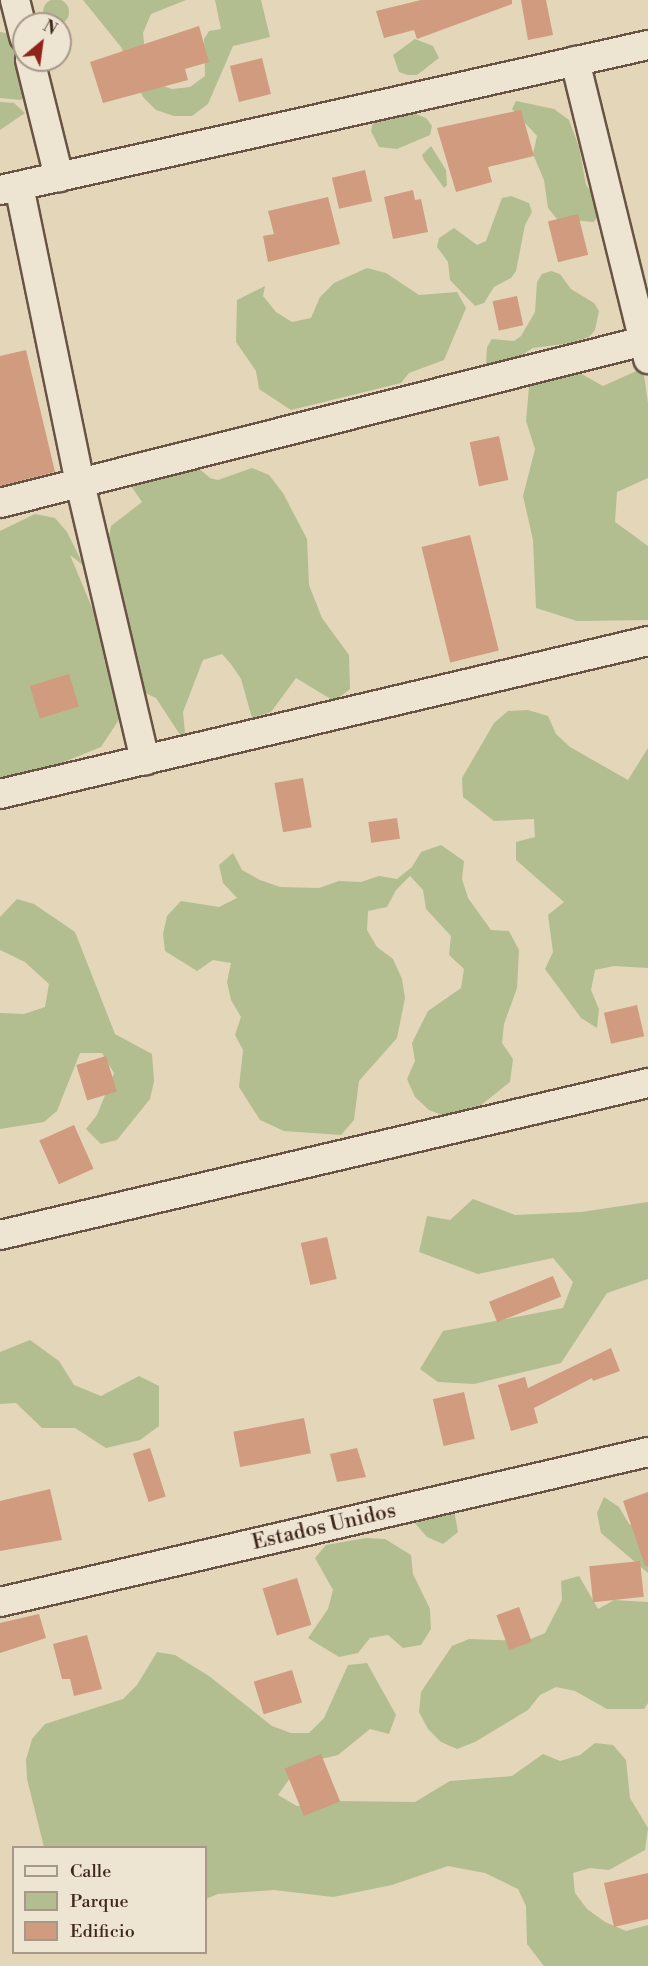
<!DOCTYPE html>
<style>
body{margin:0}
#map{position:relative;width:648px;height:1966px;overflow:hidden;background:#e4d6b9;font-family:"Libre Bodoni",serif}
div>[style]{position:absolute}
.green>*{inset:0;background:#b2be90}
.round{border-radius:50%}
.building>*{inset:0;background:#d09b7e;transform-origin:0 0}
.roads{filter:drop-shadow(2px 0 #685344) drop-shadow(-2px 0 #685344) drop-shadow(0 2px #685344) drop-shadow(0 -2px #685344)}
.minor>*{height:28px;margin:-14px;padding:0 14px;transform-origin:14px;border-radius:14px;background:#ede4d2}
span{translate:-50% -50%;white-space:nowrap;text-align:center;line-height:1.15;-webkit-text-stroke:4.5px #ede4d2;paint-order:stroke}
.street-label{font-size:21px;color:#3f271d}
.legend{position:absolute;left:12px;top:1846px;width:195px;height:108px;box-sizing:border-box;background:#ede4d2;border:2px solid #a7988a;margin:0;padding:8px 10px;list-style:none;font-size:18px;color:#3f271d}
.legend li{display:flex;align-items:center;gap:12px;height:30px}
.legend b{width:30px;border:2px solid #a7988a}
.north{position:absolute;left:12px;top:12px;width:60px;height:60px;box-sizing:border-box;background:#ede4d2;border:2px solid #a7988a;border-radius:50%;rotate:29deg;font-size:16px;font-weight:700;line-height:24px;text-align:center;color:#3f271d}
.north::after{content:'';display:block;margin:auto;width:21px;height:27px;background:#8f2418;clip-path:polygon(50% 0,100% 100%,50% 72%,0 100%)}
</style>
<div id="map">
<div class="green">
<i class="round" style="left:43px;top:-1px;width:26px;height:26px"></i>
<i style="clip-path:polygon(83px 0,186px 0,151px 14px,143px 33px,145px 52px,163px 86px,172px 89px,190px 87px,205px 76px,204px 39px,209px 31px,221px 29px,215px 0,261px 0,270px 37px,233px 46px,208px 104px,192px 116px,174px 116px,156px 110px,143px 97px,121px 47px)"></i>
<i style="clip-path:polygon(0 32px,11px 34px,24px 52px,29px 95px,21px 100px,0 98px)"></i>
<i style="clip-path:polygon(415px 39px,433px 46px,439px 58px,417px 75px,408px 75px,399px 72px,393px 55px)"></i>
<i style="clip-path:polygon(516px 101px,554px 109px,569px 120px,579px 147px,586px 185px,603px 208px,594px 222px,557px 219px,548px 208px,544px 180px,533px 154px,537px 136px,512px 109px)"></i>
<i style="clip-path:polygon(0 102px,14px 103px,25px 113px,0 130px)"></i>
<i style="clip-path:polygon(408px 111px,426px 118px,432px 126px,430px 135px,397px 149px,379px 147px,371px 131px,373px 122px)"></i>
<i style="clip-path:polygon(431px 146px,446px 170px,447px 185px,444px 188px,424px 160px,422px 155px)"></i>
<i style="clip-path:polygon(511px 196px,529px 203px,532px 212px,525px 225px,516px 271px,511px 278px,494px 287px,484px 303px,475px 306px,450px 280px,448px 262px,437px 247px,439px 238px,454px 228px,477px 245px,486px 241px,502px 198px)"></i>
<i style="clip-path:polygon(367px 268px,386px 273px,419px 295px,457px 292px,466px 308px,444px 360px,409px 373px,401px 383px,291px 410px,259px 389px,256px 371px,236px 342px,237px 300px,265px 286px,263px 296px,276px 312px,292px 322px,311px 318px,320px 297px,334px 283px)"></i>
<i style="clip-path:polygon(551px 271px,560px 274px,571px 289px,594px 303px,599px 311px,595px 330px,589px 337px,571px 343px,533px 348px,492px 374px,486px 366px,487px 347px,492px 339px,514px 341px,521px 336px,535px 312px,537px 282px,542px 274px)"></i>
<i style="clip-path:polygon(553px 358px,603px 386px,643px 368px,648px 403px,648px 478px,617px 492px,615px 522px,648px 546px,648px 620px,577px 621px,536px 608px,533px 540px,523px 496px,535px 449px,526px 421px,529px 387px)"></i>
<i style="clip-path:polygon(117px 465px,196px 466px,210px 478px,218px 480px,252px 468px,269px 475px,283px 493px,307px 539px,309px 585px,322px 618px,349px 655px,350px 689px,334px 701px,296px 678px,271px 712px,252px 718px,241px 679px,231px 664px,222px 654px,203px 660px,183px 712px,186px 744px,156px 698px,139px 690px,103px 568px,111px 526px,142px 502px)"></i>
<i style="clip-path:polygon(35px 514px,55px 518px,67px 532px,84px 566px,70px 555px,106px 641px,120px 698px,120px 718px,101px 747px,29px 776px,0 779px,0 531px)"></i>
<i style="clip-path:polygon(528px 710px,548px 716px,556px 734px,570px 747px,628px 780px,648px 748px,648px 968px,614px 966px,595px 970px,591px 990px,599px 1009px,597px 1028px,581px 1018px,545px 969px,553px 952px,548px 915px,564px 902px,516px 860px,516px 842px,535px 837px,534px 819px,494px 821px,463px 797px,462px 778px,494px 723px,508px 711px)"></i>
<i style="clip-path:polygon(441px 845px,464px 861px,462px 879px,468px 898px,491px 930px,509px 931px,519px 950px,517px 988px,504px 1024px,502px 1043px,513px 1059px,510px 1082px,466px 1117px,447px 1117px,429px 1110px,415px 1097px,407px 1079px,415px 1061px,412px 1043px,428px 1011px,461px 988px,464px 969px,449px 955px,451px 936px,426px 909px,423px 890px,410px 876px,396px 890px,387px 907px,368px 911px,367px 930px,377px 947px,393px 959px,402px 979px,405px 998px,397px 1038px,359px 1081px,354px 1120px,341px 1135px,284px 1131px,260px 1120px,239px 1087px,243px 1050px,235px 1035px,241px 1017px,231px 1000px,227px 982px,231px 963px,213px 960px,197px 971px,165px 951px,163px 934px,167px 916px,181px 901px,219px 907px,237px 898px,223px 883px,219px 865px,233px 853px,242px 870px,260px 880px,280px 887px,319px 888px,339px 881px,361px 882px,379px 876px,397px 879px,412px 867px,421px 852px)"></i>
<i style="clip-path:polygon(17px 899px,34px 904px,75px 932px,115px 1034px,152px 1054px,154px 1081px,150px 1099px,117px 1140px,101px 1144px,86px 1129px,97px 1115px,114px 1073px,102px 1053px,80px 1053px,57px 1111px,44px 1122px,0 1129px,0 1013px,24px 1014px,45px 1007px,49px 984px,25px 962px,0 950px,0 917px)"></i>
<i style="clip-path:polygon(473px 1199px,515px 1215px,581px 1212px,648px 1202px,648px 1279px,607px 1293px,561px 1363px,474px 1384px,438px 1382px,420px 1369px,443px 1331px,563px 1308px,573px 1282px,553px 1258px,478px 1274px,419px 1252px,427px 1216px,450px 1220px)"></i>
<i style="clip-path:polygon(30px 1340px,59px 1361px,74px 1385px,101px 1396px,139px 1376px,159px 1386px,159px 1426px,140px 1440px,106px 1448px,75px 1428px,42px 1428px,16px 1403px,0 1404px,0 1352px)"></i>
<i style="clip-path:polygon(604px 1497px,619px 1507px,629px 1524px,648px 1534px,648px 1573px,601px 1533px,597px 1513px)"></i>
<i style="clip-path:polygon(418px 1503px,454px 1510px,458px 1532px,443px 1544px,427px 1537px,414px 1522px)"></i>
<i style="clip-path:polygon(366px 1538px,385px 1539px,411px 1555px,413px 1574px,430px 1609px,431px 1629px,421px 1645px,403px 1648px,388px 1635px,370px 1638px,358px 1653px,339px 1657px,308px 1638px,328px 1609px,333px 1590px,315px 1558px,326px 1545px)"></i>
<i style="clip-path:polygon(579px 1576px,598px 1609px,614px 1600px,648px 1602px,648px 1703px,644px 1709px,607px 1709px,575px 1691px,556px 1687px,540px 1695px,528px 1710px,475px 1742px,457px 1749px,441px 1742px,428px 1729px,419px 1712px,421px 1692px,452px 1646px,469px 1639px,526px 1641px,545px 1633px,562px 1600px,561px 1581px)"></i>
<i style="clip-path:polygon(157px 1652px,175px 1655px,209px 1676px,272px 1726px,291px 1733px,309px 1733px,324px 1718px,348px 1665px,367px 1663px,396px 1715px,389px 1734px,370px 1729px,338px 1755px,300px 1764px,278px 1795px,297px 1806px,336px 1801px,415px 1802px,450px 1781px,512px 1776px,543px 1754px,560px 1761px,580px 1755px,595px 1743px,613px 1745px,626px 1760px,630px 1798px,648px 1828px,645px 1850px,609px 1870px,590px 1868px,573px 1873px,575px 1893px,587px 1909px,605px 1922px,626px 1931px,648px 1925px,648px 1966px,544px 1966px,527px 1944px,526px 1906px,518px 1889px,485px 1873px,448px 1866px,392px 1885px,333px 1897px,274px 1890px,218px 1894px,206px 1899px,206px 1848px,44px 1847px,27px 1779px,26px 1760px,32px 1739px,45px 1724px,123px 1699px,137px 1685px)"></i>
</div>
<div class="building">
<i style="clip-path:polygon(421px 0,512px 0,512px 4px,417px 39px,414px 30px,384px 38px,376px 11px)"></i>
<i style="clip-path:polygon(521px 0,546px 0,553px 35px,528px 40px)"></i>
<i style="clip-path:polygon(199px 26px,209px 62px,185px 69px,188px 80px,103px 103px,90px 62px)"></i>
<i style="left:262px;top:58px;width:37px;height:33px;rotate:76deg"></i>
<i style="clip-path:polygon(521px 110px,534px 156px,488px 167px,492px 182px,456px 192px,437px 128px)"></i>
<i style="left:365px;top:170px;width:32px;height:34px;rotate:77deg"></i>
<i style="clip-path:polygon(413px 190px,415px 200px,421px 199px,428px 232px,393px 239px,384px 197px)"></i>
<i style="clip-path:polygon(328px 197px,340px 244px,268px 262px,263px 236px,274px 234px,268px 211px)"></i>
<i style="left:578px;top:214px;width:42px;height:31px;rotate:76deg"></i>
<i style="left:517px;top:296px;width:30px;height:25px;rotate:78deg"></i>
<i style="clip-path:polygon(26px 350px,55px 472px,0 486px,0 356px)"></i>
<i style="left:499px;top:436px;width:45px;height:30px;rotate:78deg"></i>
<i style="left:470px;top:535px;width:119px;height:50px;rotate:76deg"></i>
<i style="left:69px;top:674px;width:34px;height:41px;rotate:73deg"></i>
<i style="left:303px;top:778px;width:50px;height:29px;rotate:80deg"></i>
<i style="left:397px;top:818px;width:21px;height:29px;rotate:82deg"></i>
<i style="left:637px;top:1005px;width:32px;height:34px;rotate:77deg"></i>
<i style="left:106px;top:1056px;width:37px;height:31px;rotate:73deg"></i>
<i style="left:74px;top:1125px;width:48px;height:38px;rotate:66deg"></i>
<i style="left:327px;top:1237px;width:43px;height:27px;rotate:77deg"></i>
<i style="left:553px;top:1276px;width:22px;height:69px;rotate:68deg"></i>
<i style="clip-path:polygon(611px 1348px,620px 1371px,593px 1381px,592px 1378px,534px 1408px,538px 1423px,511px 1431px,498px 1385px,525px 1377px,528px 1388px)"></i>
<i style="left:464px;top:1392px;width:48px;height:32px;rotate:77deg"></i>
<i style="left:304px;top:1418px;width:36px;height:72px;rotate:79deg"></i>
<i style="left:150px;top:1448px;width:51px;height:18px;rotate:72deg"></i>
<i style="clip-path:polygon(357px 1448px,366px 1477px,337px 1482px,330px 1454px)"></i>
<i style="clip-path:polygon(50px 1489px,62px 1540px,0 1551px,0 1501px)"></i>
<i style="clip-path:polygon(648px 1492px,648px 1566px,645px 1566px,623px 1501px)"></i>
<i style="left:640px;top:1561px;width:36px;height:51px;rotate:84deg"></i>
<i style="left:297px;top:1578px;width:49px;height:36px;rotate:73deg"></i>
<i style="left:519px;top:1607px;width:37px;height:24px;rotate:70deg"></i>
<i style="clip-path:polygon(39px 1614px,46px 1638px,0 1653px,0 1623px)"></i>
<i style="clip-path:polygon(87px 1635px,102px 1689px,74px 1696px,70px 1679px,62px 1679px,53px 1644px)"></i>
<i style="left:292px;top:1670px;width:34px;height:40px;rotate:73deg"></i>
<i style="left:321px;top:1754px;width:51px;height:39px;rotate:68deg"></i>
<i style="clip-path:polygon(648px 1873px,648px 1919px,614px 1927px,604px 1883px)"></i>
</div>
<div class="roads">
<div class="minor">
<i style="left:15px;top:0;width:38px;rotate:76deg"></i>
<i style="left:30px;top:60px;width:121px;rotate:76.1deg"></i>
<i style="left:575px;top:61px;width:307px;rotate:76.2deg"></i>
<i style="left:19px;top:186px;width:303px;rotate:78.4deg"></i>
<i style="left:80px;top:483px;width:285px;rotate:76.8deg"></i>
<i style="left:0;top:190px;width:664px;rotate:-12.61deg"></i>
<i style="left:0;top:503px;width:664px;rotate:-14.12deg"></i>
<i style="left:0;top:794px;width:666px;rotate:-13.28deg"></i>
<i style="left:0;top:1235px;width:666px;rotate:-13.2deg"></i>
<i style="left:0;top:1602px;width:665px;rotate:-13.03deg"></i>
</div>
</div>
<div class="street-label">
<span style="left:324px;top:1527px;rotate:-13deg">Estados Unidos</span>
</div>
<ul class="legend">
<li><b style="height:8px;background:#ede4d2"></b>Calle</li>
<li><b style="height:16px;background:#b2be90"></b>Parque</li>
<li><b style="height:16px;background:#d09b7e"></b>Edificio</li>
</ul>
<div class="north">N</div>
</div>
